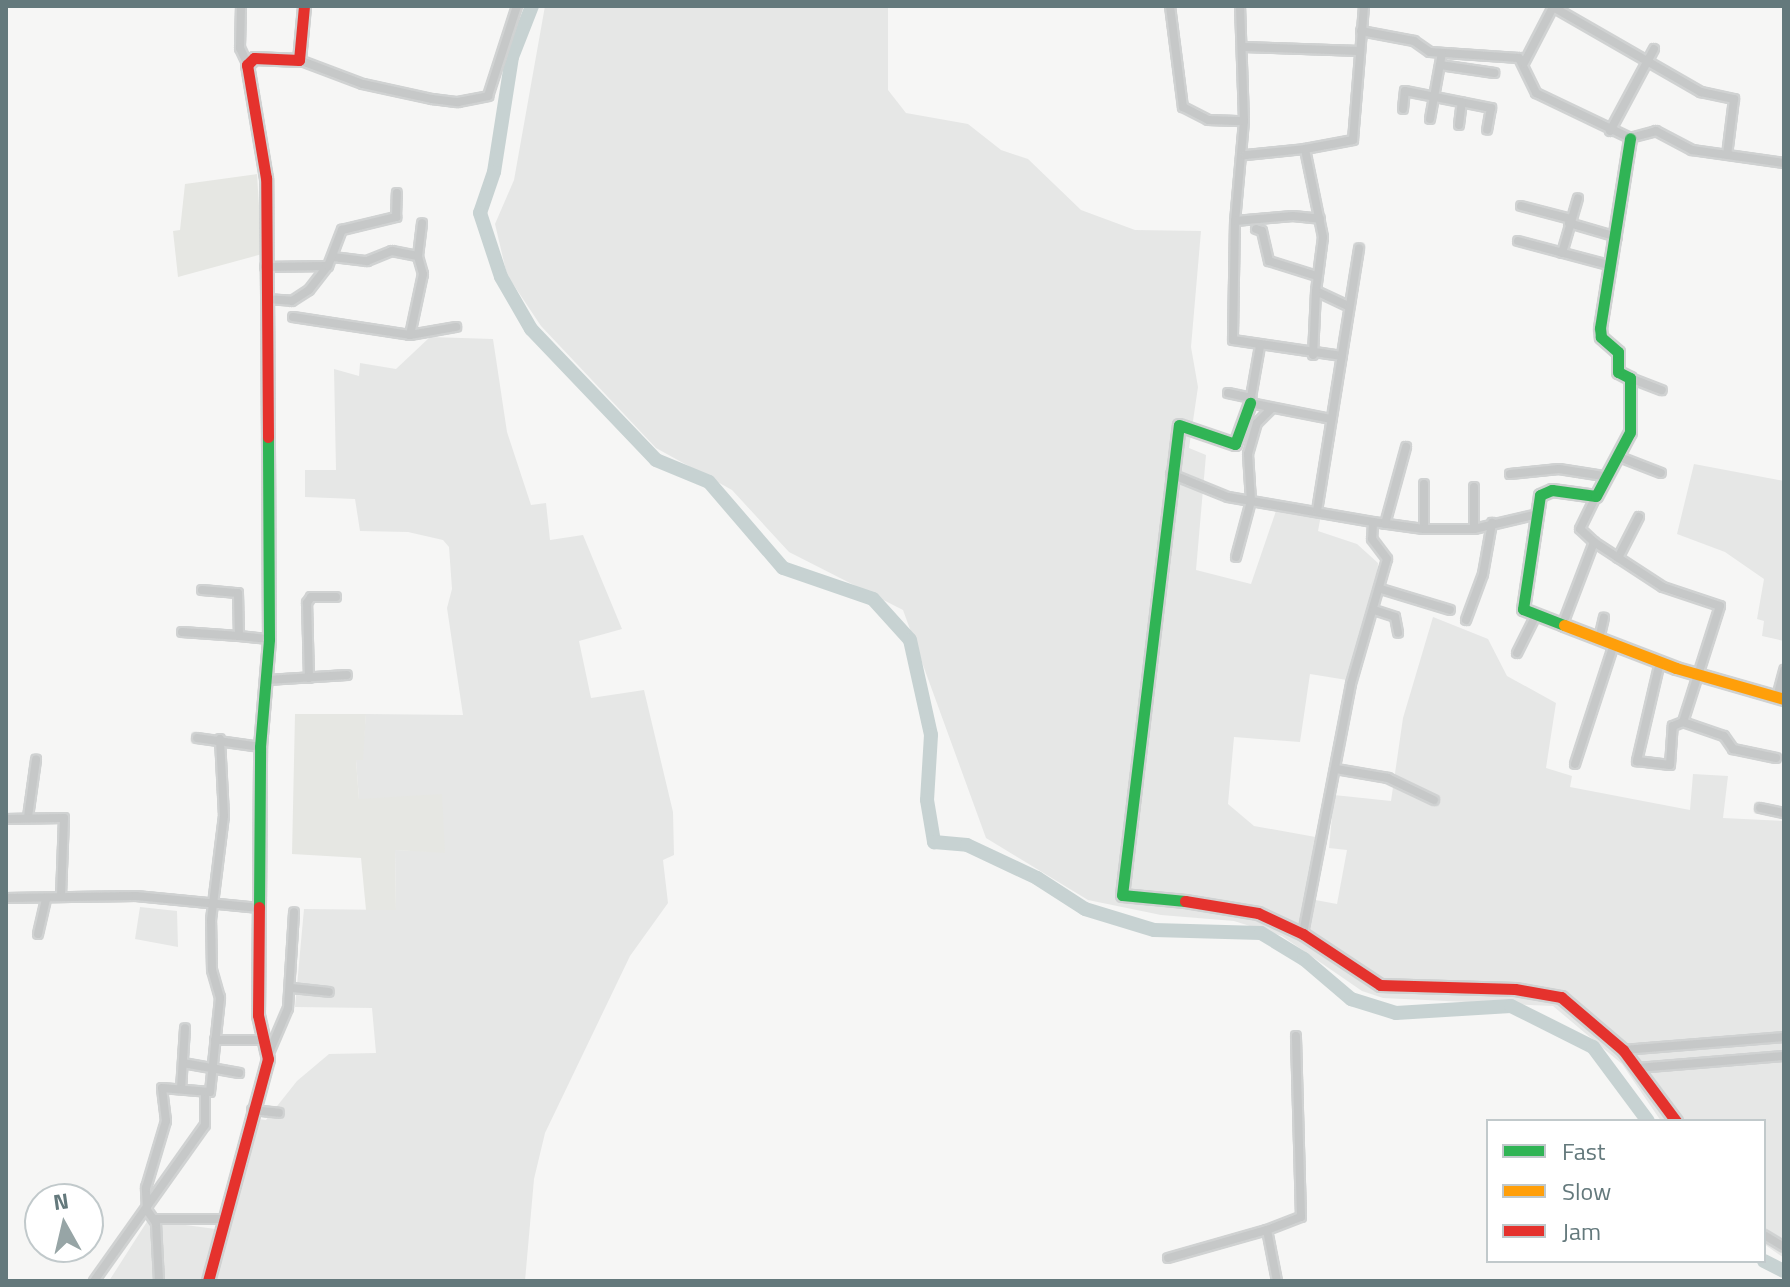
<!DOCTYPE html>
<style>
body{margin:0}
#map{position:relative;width:1790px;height:1287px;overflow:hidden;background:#f6f6f5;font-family:"Titillium Web",sans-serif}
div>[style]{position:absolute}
.built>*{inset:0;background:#e6e7e6}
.green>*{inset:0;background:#e6e7e3}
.river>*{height:14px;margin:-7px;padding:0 7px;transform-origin:7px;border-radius:7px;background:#c7d2d2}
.roads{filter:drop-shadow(2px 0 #d0d2d2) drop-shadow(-2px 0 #d0d2d2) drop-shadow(0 2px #d0d2d2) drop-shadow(0 -2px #d0d2d2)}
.street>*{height:8px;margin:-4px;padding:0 4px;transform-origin:4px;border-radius:4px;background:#c6c8c8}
.fast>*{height:11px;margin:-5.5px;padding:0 5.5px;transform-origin:5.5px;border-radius:5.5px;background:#30b455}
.slow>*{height:11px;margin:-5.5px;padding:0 5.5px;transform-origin:5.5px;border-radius:5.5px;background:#ff9f0a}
.jam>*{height:11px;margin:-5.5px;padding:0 5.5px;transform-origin:5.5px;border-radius:5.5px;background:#e5322d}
span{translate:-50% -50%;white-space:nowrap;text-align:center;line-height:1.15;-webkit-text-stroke:8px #fff;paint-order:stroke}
.frame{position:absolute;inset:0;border:8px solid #64797c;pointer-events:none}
.legend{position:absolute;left:1486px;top:1119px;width:280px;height:144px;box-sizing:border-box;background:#fff;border:2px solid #c1c9cb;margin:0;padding:10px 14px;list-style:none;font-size:24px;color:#64797c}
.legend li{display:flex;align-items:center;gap:16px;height:40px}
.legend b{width:40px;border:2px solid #c1c9cb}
.north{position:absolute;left:24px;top:1183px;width:80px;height:80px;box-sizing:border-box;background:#fff;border:2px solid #c1c9cb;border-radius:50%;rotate:352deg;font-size:22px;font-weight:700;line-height:32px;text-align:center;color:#64797c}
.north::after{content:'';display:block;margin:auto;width:28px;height:36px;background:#97a5a6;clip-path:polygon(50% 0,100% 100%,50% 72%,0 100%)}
</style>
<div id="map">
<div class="built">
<i style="clip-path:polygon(545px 6px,888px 6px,888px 90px,906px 113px,968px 124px,1001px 150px,1028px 159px,1081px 210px,1135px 230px,1201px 231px,1191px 347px,1198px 387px,1189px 448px,1206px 455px,1196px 570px,1251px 584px,1277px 508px,1321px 515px,1318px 531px,1357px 544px,1378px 563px,1376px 597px,1347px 680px,1310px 674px,1300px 742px,1234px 737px,1228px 804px,1254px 826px,1321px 838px,1310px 899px,1337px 904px,1347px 850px,1329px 848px,1334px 795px,1391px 801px,1403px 718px,1433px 617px,1488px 639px,1507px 676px,1556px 703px,1546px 768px,1572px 776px,1570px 787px,1690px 810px,1693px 774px,1728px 776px,1723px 818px,1784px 821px,1784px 1258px,1764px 1244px,1764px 1121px,1661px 1121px,1622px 1064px,1553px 1006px,1383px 998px,1362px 991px,1282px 936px,1234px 921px,1161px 915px,1088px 900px,986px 838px,903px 610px,789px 552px,732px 490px,656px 448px,541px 326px,507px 275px,495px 224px,514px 180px)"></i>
<i style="clip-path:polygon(430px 337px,493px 339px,507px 432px,531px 505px,546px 503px,550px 540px,583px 535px,622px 629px,579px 641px,591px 698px,644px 690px,673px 812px,674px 855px,663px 860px,668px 903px,630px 956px,545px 1133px,534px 1179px,525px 1281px,109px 1281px,148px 1220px,223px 1230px,249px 1118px,266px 1120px,297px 1081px,329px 1054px,376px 1053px,372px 1008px,295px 1007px,304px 909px,396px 910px,395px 850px,445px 852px,359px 799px,356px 760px,362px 759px,366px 714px,463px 715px,447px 608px,452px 589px,449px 547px,443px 540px,408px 532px,360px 531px,355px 499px,305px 497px,305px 470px,336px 470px,334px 369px,359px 376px,360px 363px,396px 369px)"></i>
<i style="clip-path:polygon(1694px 464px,1784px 481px,1784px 641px,1762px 636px,1764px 621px,1757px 619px,1764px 579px,1725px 552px,1677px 534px)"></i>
<i style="clip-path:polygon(140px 907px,177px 911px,178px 947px,135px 939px)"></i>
</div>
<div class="green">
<i style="clip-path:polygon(257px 174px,262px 254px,178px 277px,173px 231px,180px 230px,185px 184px)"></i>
<i style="clip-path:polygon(295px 714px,366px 714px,363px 760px,356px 760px,359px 799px,442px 794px,445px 853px,395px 850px,396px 910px,366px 910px,361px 858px,292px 854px)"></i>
</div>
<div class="river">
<i style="left:532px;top:6px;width:55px;rotate:111.4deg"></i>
<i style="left:512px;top:57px;width:116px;rotate:98.9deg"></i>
<i style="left:494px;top:172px;width:43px;rotate:108.9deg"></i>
<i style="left:480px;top:213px;width:67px;rotate:71.8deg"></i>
<i style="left:501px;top:277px;width:60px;rotate:60deg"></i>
<i style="left:531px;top:329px;width:181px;rotate:46.3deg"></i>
<i style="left:656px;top:460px;width:57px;rotate:22.5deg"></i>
<i style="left:709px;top:482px;width:113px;rotate:49.3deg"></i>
<i style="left:783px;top:568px;width:95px;rotate:19deg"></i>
<i style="left:873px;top:599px;width:55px;rotate:47.9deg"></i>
<i style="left:910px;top:640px;width:97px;rotate:77.5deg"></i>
<i style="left:931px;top:735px;width:65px;rotate:93.5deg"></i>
<i style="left:927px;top:800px;width:43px;rotate:80.5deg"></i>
<i style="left:934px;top:842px;width:33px;rotate:5deg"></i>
<i style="left:967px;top:845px;width:77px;rotate:25.2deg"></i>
<i style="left:1037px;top:878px;width:57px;rotate:32.9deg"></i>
<i style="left:1085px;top:909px;width:72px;rotate:16.9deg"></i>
<i style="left:1154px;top:930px;width:107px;rotate:1.6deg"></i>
<i style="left:1261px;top:933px;width:50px;rotate:31.2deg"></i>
<i style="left:1304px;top:959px;width:62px;rotate:40.4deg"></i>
<i style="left:1351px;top:999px;width:47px;rotate:17.3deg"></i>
<i style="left:1396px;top:1013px;width:115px;rotate:-3.5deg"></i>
<i style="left:1511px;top:1006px;width:92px;rotate:26.6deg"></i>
<i style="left:1593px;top:1047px;width:92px;rotate:53.4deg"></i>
<i style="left:1764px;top:1261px;width:22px;rotate:27deg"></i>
</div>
<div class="roads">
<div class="street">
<i style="left:241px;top:6px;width:42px;rotate:91.4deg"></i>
<i style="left:240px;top:48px;width:17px;rotate:65deg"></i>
<i style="left:1170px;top:6px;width:102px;rotate:82.7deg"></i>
<i style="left:1183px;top:107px;width:28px;rotate:27deg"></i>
<i style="left:1208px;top:120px;width:36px;rotate:2deg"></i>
<i style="left:1244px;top:121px;width:100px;rotate:95.1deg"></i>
<i style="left:1235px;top:221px;width:119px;rotate:91deg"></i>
<i style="left:1233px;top:340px;width:110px;rotate:8.4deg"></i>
<i style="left:1240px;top:6px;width:115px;rotate:88deg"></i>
<i style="left:1361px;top:31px;width:54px;rotate:10.7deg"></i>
<i style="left:1414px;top:41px;width:19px;rotate:35deg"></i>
<i style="left:1430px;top:52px;width:89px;rotate:3.9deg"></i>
<i style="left:1519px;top:58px;width:39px;rotate:64deg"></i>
<i style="left:1536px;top:93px;width:104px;rotate:25.6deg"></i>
<i style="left:1630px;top:138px;width:27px;rotate:-15deg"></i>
<i style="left:1656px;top:131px;width:41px;rotate:27.8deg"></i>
<i style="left:1692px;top:150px;width:93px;rotate:8deg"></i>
<i style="left:1244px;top:47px;width:116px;rotate:2deg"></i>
<i style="left:299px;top:60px;width:68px;rotate:20.6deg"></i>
<i style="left:363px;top:84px;width:71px;rotate:12.3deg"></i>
<i style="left:432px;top:99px;width:26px;rotate:7deg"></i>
<i style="left:458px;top:102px;width:31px;rotate:-11deg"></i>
<i style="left:488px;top:96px;width:95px;rotate:-72.1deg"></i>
<i style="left:1524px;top:63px;width:63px;rotate:-62.6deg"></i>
<i style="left:1553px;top:7px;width:171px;rotate:29.9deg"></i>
<i style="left:1701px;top:92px;width:34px;rotate:12deg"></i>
<i style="left:1734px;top:99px;width:56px;rotate:97.1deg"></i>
<i style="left:1440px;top:65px;width:55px;rotate:8.4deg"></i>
<i style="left:1403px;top:109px;width:18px;rotate:-84deg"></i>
<i style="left:1405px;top:91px;width:88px;rotate:11.2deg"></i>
<i style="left:1491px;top:108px;width:22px;rotate:100deg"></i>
<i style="left:1430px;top:119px;width:67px;rotate:-79.7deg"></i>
<i style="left:1459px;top:125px;width:23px;rotate:-83deg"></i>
<i style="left:1610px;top:131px;width:93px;rotate:-61.8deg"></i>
<i style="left:1245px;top:155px;width:60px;rotate:-5.7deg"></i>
<i style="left:1521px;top:206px;width:52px;rotate:14.6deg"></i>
<i style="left:1235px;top:221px;width:58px;rotate:-4.9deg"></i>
<i style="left:1293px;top:216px;width:27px;rotate:6deg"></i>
<i style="left:1569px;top:223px;width:50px;rotate:16.3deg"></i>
<i style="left:1256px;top:229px;width:6px;rotate:18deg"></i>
<i style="left:1262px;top:231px;width:31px;rotate:77deg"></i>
<i style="left:1269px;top:261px;width:50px;rotate:17.4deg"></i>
<i style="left:1518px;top:241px;width:97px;rotate:14.9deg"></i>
<i style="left:1562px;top:253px;width:57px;rotate:-73.8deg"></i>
<i style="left:333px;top:257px;width:34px;rotate:7deg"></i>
<i style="left:367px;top:261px;width:27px;rotate:-22deg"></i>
<i style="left:392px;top:251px;width:26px;rotate:11deg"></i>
<i style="left:418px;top:256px;width:33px;rotate:-83deg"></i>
<i style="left:265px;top:267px;width:63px;rotate:-0.9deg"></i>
<i style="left:266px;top:299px;width:26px;rotate:4deg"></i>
<i style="left:292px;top:301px;width:20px;rotate:-33deg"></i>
<i style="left:309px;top:290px;width:31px;rotate:-52deg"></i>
<i style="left:328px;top:266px;width:39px;rotate:-69deg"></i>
<i style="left:342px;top:230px;width:56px;rotate:-13.5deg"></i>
<i style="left:396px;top:217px;width:24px;rotate:-88deg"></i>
<i style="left:1348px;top:306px;width:35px;rotate:-155deg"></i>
<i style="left:1316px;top:291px;width:54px;rotate:-82.6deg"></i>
<i style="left:1323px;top:237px;width:90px;rotate:-101.6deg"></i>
<i style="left:1305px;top:149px;width:49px;rotate:-10.6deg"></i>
<i style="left:1353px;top:140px;width:134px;rotate:-85.3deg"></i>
<i style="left:293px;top:317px;width:118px;rotate:8.7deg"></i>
<i style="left:410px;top:335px;width:47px;rotate:-9.9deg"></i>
<i style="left:410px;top:335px;width:62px;rotate:-78deg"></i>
<i style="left:423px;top:274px;width:19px;rotate:-106deg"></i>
<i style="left:1260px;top:346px;width:58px;rotate:100deg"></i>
<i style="left:1250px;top:403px;width:83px;rotate:11.2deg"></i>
<i style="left:1313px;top:355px;width:64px;rotate:-87.3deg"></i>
<i style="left:1630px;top:378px;width:34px;rotate:21deg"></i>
<i style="left:1228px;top:393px;width:24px;rotate:12deg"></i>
<i style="left:1617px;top:456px;width:47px;rotate:21.1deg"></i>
<i style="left:1171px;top:474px;width:61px;rotate:22deg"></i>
<i style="left:1228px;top:497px;width:147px;rotate:9.8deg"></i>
<i style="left:1373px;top:522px;width:17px;rotate:93deg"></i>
<i style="left:1372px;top:539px;width:25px;rotate:53deg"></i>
<i style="left:1387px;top:559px;width:130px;rotate:106.1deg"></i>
<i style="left:1351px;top:684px;width:255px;rotate:100.9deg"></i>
<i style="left:1510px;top:474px;width:49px;rotate:-5.8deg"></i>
<i style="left:1559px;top:469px;width:45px;rotate:9deg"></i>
<i style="left:1317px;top:511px;width:266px;rotate:-80.9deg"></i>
<i style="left:1373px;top:522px;width:51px;rotate:7.8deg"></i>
<i style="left:1424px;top:529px;width:45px;rotate:-90deg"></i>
<i style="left:1385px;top:524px;width:80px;rotate:-74.7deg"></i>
<i style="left:1424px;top:529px;width:50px"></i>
<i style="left:1474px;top:529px;width:62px;rotate:-13.1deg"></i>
<i style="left:1474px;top:529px;width:42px;rotate:-90deg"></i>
<i style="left:1594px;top:542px;width:19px;rotate:-137deg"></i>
<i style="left:1580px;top:529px;width:37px;rotate:-64deg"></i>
<i style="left:1236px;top:557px;width:58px;rotate:-75deg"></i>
<i style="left:1251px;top:501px;width:47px;rotate:-93.7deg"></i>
<i style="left:1248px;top:454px;width:32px;rotate:-74deg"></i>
<i style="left:1257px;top:423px;width:20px;rotate:-45deg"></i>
<i style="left:1618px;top:558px;width:46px;rotate:-62.9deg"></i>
<i style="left:1381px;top:589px;width:72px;rotate:16.9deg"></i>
<i style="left:202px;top:590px;width:36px;rotate:5deg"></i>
<i style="left:238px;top:593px;width:43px;rotate:88.7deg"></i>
<i style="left:239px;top:636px;width:30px;rotate:6deg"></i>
<i style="left:1374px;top:610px;width:22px;rotate:18deg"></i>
<i style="left:1395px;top:617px;width:16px;rotate:79deg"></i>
<i style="left:1466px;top:620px;width:49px;rotate:-69.7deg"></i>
<i style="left:1483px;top:574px;width:52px;rotate:-80deg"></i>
<i style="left:1562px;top:626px;width:90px;rotate:-69.1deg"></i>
<i style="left:1594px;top:542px;width:82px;rotate:33.1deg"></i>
<i style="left:1663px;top:587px;width:60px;rotate:18.4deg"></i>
<i style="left:1720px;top:606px;width:122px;rotate:107.7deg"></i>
<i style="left:1683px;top:722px;width:43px;rotate:18.9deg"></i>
<i style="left:1724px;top:736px;width:16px;rotate:55deg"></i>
<i style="left:1733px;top:749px;width:44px;rotate:11.8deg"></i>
<i style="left:182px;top:632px;width:57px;rotate:4deg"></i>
<i style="left:1599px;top:639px;width:22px;rotate:-77deg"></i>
<i style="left:1517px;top:653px;width:40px;rotate:-63.4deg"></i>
<i style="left:1660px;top:662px;width:102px;rotate:103.1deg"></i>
<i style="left:1637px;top:761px;width:33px;rotate:7deg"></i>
<i style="left:1670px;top:765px;width:39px;rotate:-86deg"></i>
<i style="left:1673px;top:726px;width:11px;rotate:-22deg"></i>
<i style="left:309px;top:678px;width:75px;rotate:-91.5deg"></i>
<i style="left:307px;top:603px;width:7px;rotate:-56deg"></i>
<i style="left:311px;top:597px;width:25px"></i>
<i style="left:267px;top:680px;width:80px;rotate:-3.6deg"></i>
<i style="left:1777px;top:697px;width:28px;rotate:-75deg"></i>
<i style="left:197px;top:738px;width:64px;rotate:8.1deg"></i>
<i style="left:1575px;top:764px;width:126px;rotate:-72deg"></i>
<i style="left:1336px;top:769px;width:53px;rotate:9.8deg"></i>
<i style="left:1388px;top:778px;width:51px;rotate:25.6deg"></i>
<i style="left:1760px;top:808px;width:25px;rotate:12deg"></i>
<i style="left:28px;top:817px;width:58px;rotate:-82deg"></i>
<i style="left:6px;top:819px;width:58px;rotate:-1deg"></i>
<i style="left:64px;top:818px;width:79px;rotate:92.2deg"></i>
<i style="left:6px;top:898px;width:130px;rotate:-0.9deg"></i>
<i style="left:136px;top:896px;width:124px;rotate:5.6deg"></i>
<i style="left:38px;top:934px;width:37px;rotate:-77deg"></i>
<i style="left:292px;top:988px;width:37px;rotate:6deg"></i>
<i style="left:215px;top:1040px;width:45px"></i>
<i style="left:1623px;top:1050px;width:162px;rotate:-4.6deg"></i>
<i style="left:268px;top:1055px;width:51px;rotate:-66.9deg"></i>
<i style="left:288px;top:1008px;width:96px;rotate:-86.4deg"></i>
<i style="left:183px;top:1063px;width:57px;rotate:10.1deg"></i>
<i style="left:1637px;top:1068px;width:147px;rotate:-4.7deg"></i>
<i style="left:181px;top:1089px;width:61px;rotate:-86.2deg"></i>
<i style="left:252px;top:1110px;width:27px;rotate:6deg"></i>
<i style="left:154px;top:1219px;width:70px"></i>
<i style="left:1267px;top:1230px;width:36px;rotate:-21deg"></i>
<i style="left:1301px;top:1217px;width:181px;rotate:-91.6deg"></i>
<i style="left:1764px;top:1235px;width:23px;rotate:31deg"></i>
<i style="left:1168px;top:1258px;width:103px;rotate:-15.8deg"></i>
<i style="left:1267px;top:1230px;width:52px;rotate:78.9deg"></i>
<i style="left:94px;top:1281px;width:191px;rotate:-54.6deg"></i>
<i style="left:205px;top:1125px;width:31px;rotate:-90deg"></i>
<i style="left:159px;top:1281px;width:58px;rotate:-93deg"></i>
<i style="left:156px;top:1223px;width:16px;rotate:-125deg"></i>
<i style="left:147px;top:1210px;width:22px;rotate:-93deg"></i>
<i style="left:146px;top:1188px;width:70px;rotate:-73.4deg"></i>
<i style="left:166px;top:1121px;width:33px;rotate:-97deg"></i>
<i style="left:162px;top:1088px;width:48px;rotate:4.8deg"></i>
<i style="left:210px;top:1092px;width:95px;rotate:-83.9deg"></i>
<i style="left:220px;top:998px;width:29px;rotate:-106deg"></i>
<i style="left:212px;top:970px;width:50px;rotate:-91.1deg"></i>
<i style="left:211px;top:920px;width:105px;rotate:-82.9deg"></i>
<i style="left:224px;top:816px;width:77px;rotate:-93deg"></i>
</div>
<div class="fast">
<i style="left:1564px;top:625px;width:44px;rotate:-158.7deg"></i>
<i style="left:1523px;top:609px;width:115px;rotate:-81.5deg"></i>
<i style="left:1540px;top:495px;width:13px;rotate:-23deg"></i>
<i style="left:1552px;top:490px;width:44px;rotate:7.8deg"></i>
<i style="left:1596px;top:496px;width:72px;rotate:-62deg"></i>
<i style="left:1630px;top:432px;width:54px;rotate:-90deg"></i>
<i style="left:1630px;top:378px;width:13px;rotate:-153deg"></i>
<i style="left:1618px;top:372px;width:20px;rotate:-90deg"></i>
<i style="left:1618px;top:352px;width:23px;rotate:-139deg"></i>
<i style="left:1601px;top:337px;width:9px;rotate:-96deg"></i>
<i style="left:1600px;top:328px;width:192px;rotate:-81deg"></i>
<i style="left:1185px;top:901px;width:63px;rotate:-174.6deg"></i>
<i style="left:1122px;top:895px;width:473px;rotate:-83.1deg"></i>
<i style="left:1179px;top:425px;width:59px;rotate:18.7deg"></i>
<i style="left:1235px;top:444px;width:44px;rotate:-69.9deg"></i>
<i style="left:259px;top:907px;width:160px;rotate:-89.6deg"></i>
<i style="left:260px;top:747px;width:108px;rotate:-85.2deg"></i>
<i style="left:269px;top:639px;width:202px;rotate:-90.3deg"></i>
</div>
<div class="slow">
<i style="left:1564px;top:625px;width:120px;rotate:21deg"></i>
<i style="left:1676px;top:668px;width:112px;rotate:16deg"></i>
</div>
<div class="jam">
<i style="left:268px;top:437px;width:259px;rotate:-90.4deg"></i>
<i style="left:266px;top:178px;width:115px;rotate:-99.5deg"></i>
<i style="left:247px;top:65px;width:10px;rotate:-45deg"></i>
<i style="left:254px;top:58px;width:45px;rotate:2.5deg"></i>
<i style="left:299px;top:60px;width:54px;rotate:-84.7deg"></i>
<i style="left:1185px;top:901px;width:74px;rotate:9.3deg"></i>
<i style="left:1258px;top:913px;width:50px;rotate:25deg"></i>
<i style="left:1303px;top:934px;width:92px;rotate:33.5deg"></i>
<i style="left:1380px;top:985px;width:135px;rotate:1.7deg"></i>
<i style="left:1515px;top:989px;width:47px;rotate:9.9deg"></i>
<i style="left:1561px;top:997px;width:82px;rotate:40.5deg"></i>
<i style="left:1623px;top:1050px;width:89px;rotate:53.3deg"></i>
<i style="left:208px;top:1281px;width:230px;rotate:-74.9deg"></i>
<i style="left:268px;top:1059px;width:45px;rotate:-102.8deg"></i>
<i style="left:258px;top:1015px;width:108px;rotate:-89.5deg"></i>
</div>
</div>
<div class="frame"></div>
<ul class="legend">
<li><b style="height:10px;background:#30b455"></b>Fast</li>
<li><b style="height:10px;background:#ff9f0a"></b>Slow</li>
<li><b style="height:10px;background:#e5322d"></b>Jam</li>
</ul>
<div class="north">N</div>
</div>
